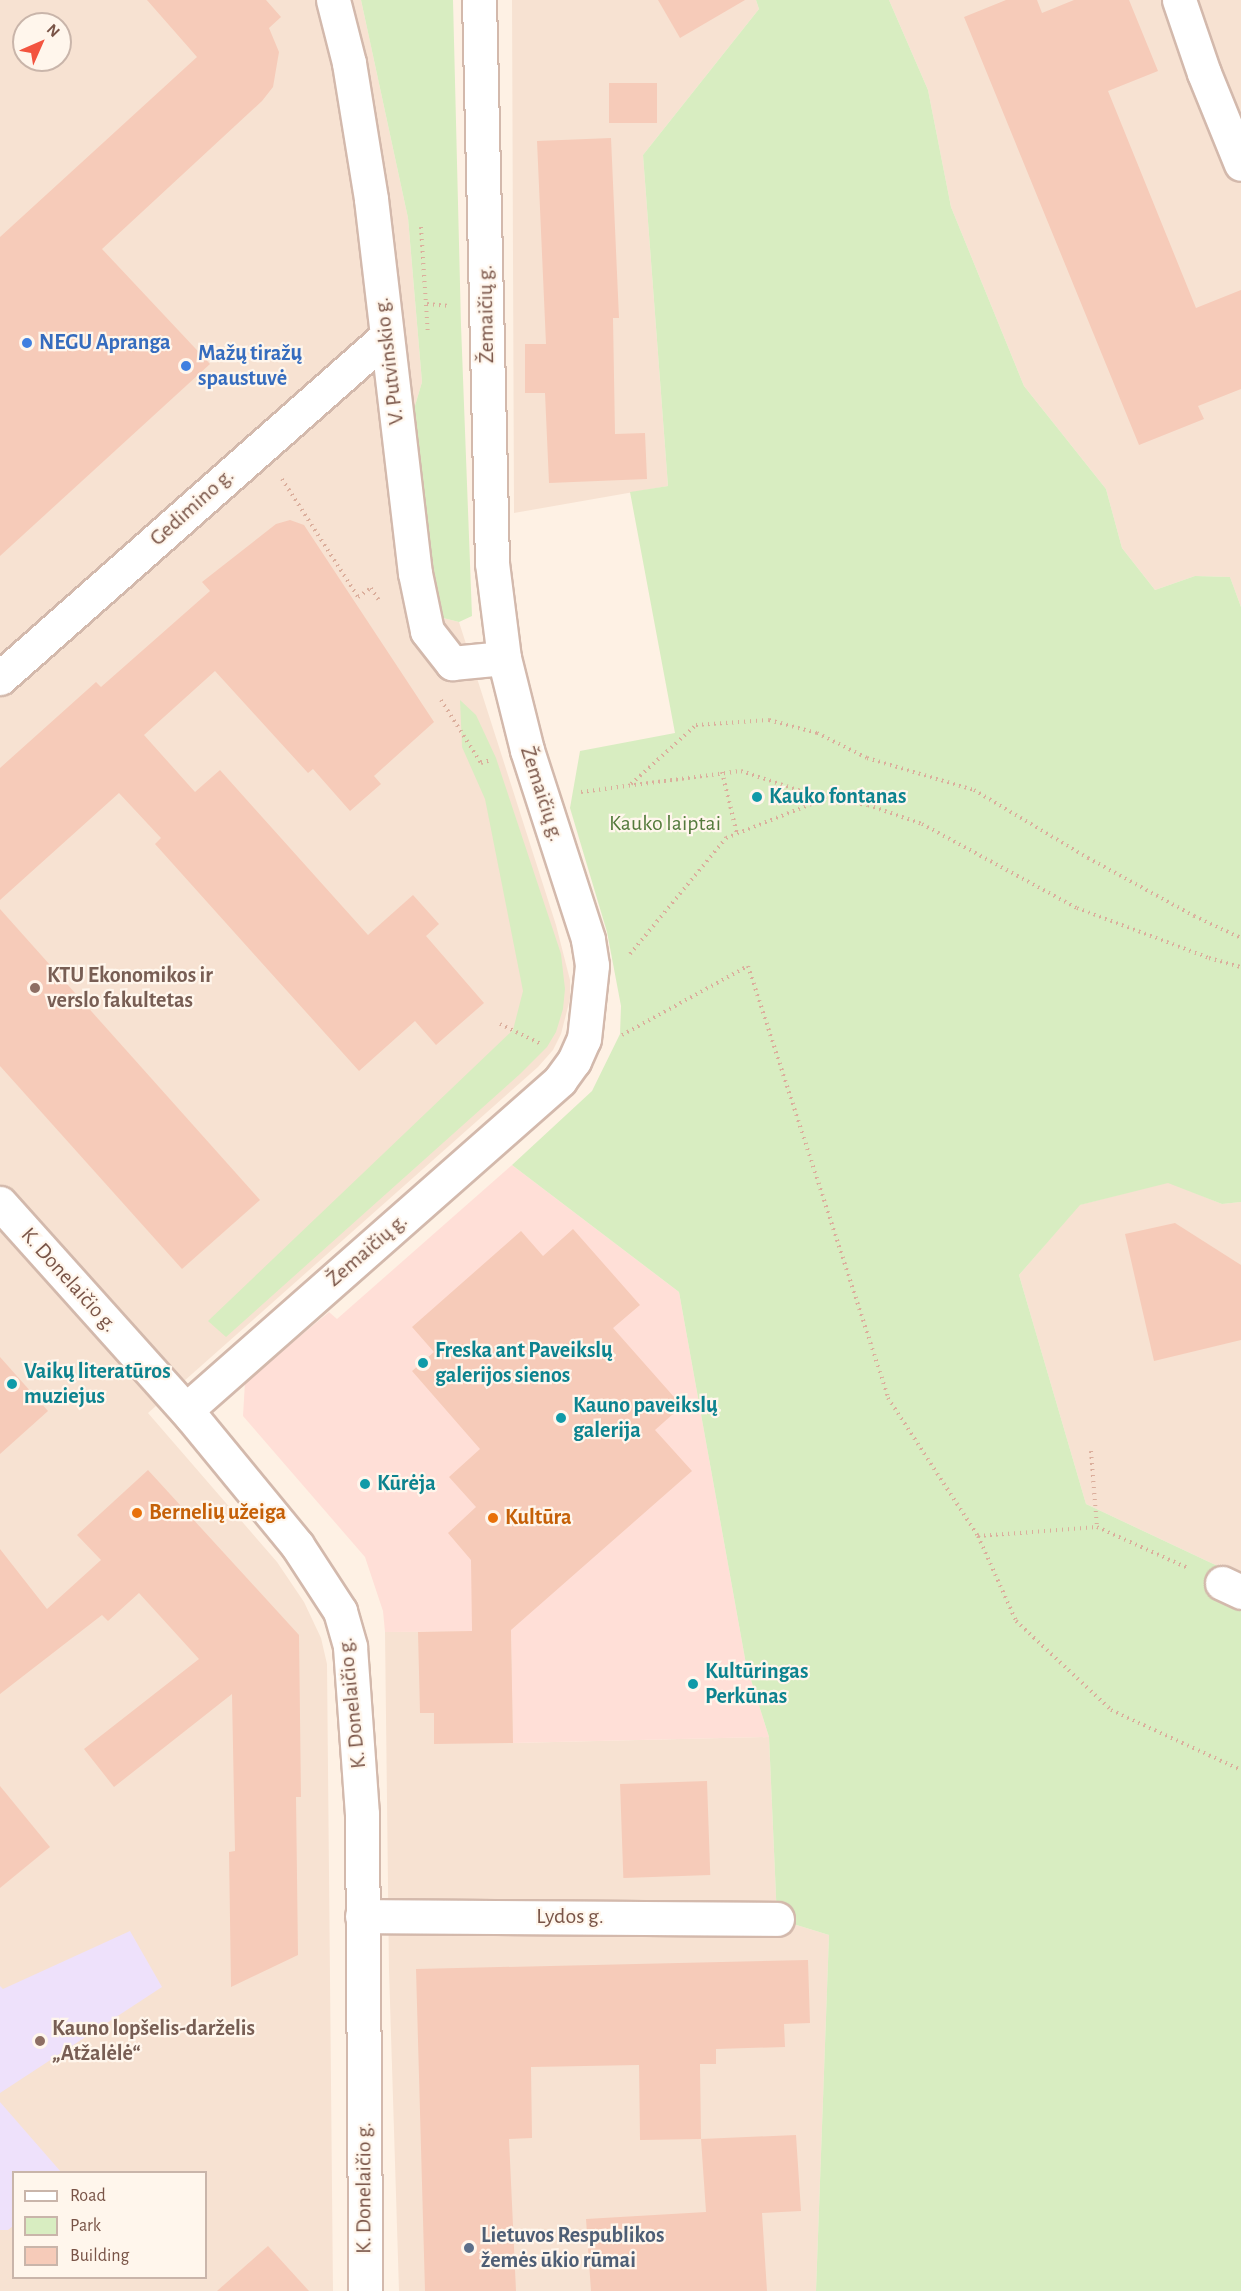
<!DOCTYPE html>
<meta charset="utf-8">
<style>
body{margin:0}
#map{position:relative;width:1241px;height:2291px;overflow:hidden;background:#fef1e4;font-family:"Alegreya Sans",sans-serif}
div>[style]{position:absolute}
.residential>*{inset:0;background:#f7e2d2}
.commercial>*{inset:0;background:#ffdfd7}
.education>*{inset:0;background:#eee1fb}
.green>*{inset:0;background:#d8edc1}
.building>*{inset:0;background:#f6cbb9;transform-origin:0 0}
.path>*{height:4px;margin-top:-2px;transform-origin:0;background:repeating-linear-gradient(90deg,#dbae9c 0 1.5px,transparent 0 6px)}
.roads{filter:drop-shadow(2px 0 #d3b9ac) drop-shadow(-2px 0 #d3b9ac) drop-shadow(0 2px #d3b9ac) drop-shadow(0 -2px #d3b9ac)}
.minor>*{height:33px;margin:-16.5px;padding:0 16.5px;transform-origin:16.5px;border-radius:16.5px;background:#fff}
.tertiary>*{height:33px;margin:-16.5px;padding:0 16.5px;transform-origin:16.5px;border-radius:16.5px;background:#fff}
.dots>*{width:16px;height:16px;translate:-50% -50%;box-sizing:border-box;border:3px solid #fff6ec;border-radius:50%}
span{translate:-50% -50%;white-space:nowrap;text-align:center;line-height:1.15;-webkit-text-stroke:4.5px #fff6ec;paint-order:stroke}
.street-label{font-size:22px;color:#795447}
.shop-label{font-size:22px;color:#366cbe;font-weight:700}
.left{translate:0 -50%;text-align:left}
.culture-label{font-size:22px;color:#0d838f;font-weight:700}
.park-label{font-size:22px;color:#547a3c}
.education-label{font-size:22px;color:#785e54;font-weight:700}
.food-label{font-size:22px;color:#c56008;font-weight:700}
.service-label{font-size:22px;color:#4e5e75;font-weight:700}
.legend{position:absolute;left:12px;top:2171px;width:195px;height:108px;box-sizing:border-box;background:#fff6ec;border:2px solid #c9b5aa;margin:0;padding:8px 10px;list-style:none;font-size:18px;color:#795447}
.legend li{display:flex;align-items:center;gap:12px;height:30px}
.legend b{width:30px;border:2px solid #c9b5aa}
.north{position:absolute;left:12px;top:12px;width:60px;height:60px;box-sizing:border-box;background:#fff6ec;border:2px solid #c9b5aa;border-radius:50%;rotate:45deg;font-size:16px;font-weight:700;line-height:24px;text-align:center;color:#795447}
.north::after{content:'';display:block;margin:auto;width:21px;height:27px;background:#f3543f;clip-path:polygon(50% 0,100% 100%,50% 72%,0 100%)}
</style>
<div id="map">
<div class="residential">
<i style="clip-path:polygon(evenodd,0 0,361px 0,408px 218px,422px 382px,409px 426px,443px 618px,459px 622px,556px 925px,570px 980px,570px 999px,561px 1034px,553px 1050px,538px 1067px,148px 1413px,277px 1562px,304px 1602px,321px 1638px,327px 1664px,333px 2291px,0 2291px,0 0,24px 24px,60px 24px,60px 60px,24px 60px,24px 24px,0 0,14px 2172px,206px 2172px,206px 2278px,14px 2278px,14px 2172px)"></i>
<i style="clip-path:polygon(512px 0,756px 0,759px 9px,643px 155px,668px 486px,514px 513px)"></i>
<i style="clip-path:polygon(889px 0,1241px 0,1241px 607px,1230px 577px,1195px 576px,1155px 590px,1122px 548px,1106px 489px,1024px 386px,951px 207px,928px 90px)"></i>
<i style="clip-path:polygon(1168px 1182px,1222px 1204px,1241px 1202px,1241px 1577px,1086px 1504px,1019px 1275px,1079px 1205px)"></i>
<i style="clip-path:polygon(511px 1630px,514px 1743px,769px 1737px,777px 1919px,829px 1935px,816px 2291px,399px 2291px,389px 1970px,385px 1632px)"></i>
</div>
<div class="commercial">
<i style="clip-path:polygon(512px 1165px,679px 1292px,746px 1664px,769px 1737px,513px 1743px,511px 1631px,385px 1632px,383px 1611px,365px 1557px,243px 1416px,245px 1382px,329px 1312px,337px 1319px)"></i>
</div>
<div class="education">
<i style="clip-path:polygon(130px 1931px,162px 1987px,0 2093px,0 1986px,3px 1989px)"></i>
<i style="clip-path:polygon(0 2102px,61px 2172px,14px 2172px,13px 2226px,8px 2230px,0 2230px)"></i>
</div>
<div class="green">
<i style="clip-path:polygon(361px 0,453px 0,461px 325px,472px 616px,459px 622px,443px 618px,434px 588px,409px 426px,422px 382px,408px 218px)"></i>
<i style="clip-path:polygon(756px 0,889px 0,928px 90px,951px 207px,1024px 386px,1106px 489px,1122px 548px,1155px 590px,1195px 576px,1230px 577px,1241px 607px,1241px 1202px,1222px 1204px,1168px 1183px,1080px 1205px,1019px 1275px,1086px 1504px,1241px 1577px,1241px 2291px,816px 2291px,829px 1935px,777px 1919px,769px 1737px,746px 1664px,679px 1292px,512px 1165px,592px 1091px,620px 1034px,621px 1006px,607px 932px,570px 808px,580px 751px,675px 733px,630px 492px,668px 486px,643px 155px,759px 9px)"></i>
<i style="clip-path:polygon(460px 700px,476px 715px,496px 758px,561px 954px,565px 989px,563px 1009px,556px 1032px,547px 1047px,520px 1074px,226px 1337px,208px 1321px,513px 1030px,523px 991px,485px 799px,462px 747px)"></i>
</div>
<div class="building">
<i style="clip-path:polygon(147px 0,266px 0,281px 17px,269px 28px,279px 52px,273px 87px,262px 101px,102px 249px,210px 364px,0 556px,0 237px,197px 57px)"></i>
<i style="clip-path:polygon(658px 0,745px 0,680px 38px)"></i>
<i style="clip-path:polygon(1006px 0,1037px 0,1042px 13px,1074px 0,1129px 0,1158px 71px,1108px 91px,1196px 308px,1241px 290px,1241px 389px,1198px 406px,1204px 419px,1139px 445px,964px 17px)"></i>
<i style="left:609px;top:83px;width:48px;height:40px"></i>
<i style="clip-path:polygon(611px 138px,619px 318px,613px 318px,615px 434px,645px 433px,647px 479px,549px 483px,545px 393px,525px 393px,525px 344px,546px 344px,537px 141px)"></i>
<i style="clip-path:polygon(290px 520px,304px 525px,434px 722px,374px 776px,381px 784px,350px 811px,313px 769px,308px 773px,215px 671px,144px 735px,195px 792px,220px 770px,368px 935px,413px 895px,439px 924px,426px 936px,484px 1003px,436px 1045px,415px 1021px,359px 1071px,155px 844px,161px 838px,119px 793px,0 900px,0 768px,96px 682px,101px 687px,210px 591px,202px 582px,276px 524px)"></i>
<i style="clip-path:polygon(0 909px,260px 1200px,182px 1269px,0 1066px)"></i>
<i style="clip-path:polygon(1175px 1223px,1241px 1265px,1241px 1340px,1154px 1361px,1125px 1234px)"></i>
<i style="clip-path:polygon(573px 1229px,640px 1305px,613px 1328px,682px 1406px,655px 1430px,692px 1471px,511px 1630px,513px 1743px,434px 1744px,434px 1713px,420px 1713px,418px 1632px,472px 1631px,471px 1560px,448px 1533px,476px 1507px,449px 1477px,480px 1449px,412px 1371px,434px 1352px,412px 1327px,521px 1231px,543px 1256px)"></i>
<i style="clip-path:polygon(0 1357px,48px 1411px,0 1454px)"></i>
<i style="clip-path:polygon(148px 1470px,299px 1635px,301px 1797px,296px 1797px,298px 1955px,231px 1987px,229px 1852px,235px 1851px,232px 1694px,114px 1787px,84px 1749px,199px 1659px,139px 1593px,108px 1621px,102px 1615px,0 1694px,0 1549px,47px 1609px,101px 1560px,77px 1535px)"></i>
<i style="left:707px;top:1781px;width:94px;height:87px;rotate:88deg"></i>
<i style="clip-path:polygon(0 1786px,50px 1847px,0 1888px)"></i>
<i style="clip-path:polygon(808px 1960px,810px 2023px,784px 2024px,785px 2047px,716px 2049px,716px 2064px,700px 2064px,701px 2139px,640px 2140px,639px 2065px,531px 2067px,532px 2138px,509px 2139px,516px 2291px,425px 2291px,416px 1969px)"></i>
<i style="clip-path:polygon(796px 2135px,801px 2211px,762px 2213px,767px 2291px,591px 2291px,586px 2219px,706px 2212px,701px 2139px)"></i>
<i style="clip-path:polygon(268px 2246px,309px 2291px,217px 2291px)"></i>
</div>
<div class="path">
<i style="left:421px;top:227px;width:107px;rotate:86.3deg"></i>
<i style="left:427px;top:304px;width:23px;rotate:5deg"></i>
<i style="left:282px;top:479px;width:140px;rotate:57.2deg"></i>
<i style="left:358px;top:597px;width:16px;rotate:-35deg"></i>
<i style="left:371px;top:588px;width:17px;rotate:57deg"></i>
<i style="left:441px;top:700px;width:75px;rotate:57.6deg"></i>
<i style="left:481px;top:763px;width:10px;rotate:-17deg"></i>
<i style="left:722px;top:772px;width:64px;rotate:76.4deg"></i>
<i style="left:631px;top:784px;width:88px;rotate:-42.2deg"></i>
<i style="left:696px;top:725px;width:73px;rotate:-3.9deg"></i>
<i style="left:769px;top:720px;width:50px;rotate:15.2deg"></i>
<i style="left:817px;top:733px;width:56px;rotate:26.6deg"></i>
<i style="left:867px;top:758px;width:112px;rotate:16.7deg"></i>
<i style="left:974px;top:790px;width:133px;rotate:30.8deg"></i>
<i style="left:1088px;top:858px;width:121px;rotate:28.7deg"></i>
<i style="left:1194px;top:916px;width:52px;rotate:25.1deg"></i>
<i style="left:581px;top:792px;width:161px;rotate:-7.5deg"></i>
<i style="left:741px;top:771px;width:89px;rotate:18.4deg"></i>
<i style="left:825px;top:799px;width:43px;rotate:7.9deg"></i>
<i style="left:868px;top:805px;width:57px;rotate:19.4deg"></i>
<i style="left:922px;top:824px;width:176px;rotate:28.5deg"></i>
<i style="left:1077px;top:908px;width:141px;rotate:20.7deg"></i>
<i style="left:1209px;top:958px;width:33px;rotate:16deg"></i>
<i style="left:630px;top:954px;width:151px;rotate:-50.4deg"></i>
<i style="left:726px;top:838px;width:105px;rotate:-21.7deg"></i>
<i style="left:500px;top:1024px;width:46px;rotate:26deg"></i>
<i style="left:622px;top:1035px;width:144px;rotate:-28.7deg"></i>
<i style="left:748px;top:966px;width:454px;rotate:72deg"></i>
<i style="left:888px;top:1398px;width:165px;rotate:56.9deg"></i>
<i style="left:978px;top:1536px;width:119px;rotate:-4.3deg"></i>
<i style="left:1097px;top:1527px;width:100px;rotate:24.3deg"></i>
<i style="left:1091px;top:1451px;width:76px;rotate:85.5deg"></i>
<i style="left:978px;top:1536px;width:93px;rotate:65.9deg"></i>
<i style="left:1016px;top:1621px;width:130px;rotate:43.1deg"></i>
<i style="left:1111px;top:1710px;width:143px;rotate:24.8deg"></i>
</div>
<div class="roads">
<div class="minor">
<i style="left:333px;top:0;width:65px;rotate:75.7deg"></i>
<i style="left:349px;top:63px;width:138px;rotate:80.8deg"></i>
<i style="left:371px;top:199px;width:377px;rotate:83.3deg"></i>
<i style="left:415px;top:573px;width:59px;rotate:78.3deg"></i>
<i style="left:427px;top:631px;width:41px;rotate:52deg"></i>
<i style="left:452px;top:663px;width:52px;rotate:-5.5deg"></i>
<i style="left:1179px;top:0;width:77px;rotate:71.1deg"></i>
<i style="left:1204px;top:73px;width:98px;rotate:67.9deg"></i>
<i style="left:0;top:678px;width:515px;rotate:-41.46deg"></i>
<i style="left:1222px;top:1583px;width:21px;rotate:25deg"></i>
<i style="left:362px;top:1916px;width:415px;rotate:0.4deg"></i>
</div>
<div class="tertiary">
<i style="left:0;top:1203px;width:286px;rotate:48.1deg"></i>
<i style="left:191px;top:1416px;width:167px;rotate:50.6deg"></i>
<i style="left:297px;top:1545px;width:79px;rotate:56.9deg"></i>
<i style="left:340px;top:1611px;width:37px;rotate:74deg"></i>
<i style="left:350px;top:1647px;width:167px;rotate:85.9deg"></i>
<i style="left:362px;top:1814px;width:477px;rotate:89.6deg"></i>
<i style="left:186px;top:1410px;width:499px;rotate:-41.4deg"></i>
<i style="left:560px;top:1080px;width:24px;rotate:-54deg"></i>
<i style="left:574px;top:1061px;width:24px;rotate:-66deg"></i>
<i style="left:584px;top:1039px;width:74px;rotate:-83.8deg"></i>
<i style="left:592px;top:965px;width:26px;rotate:-99deg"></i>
<i style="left:588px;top:939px;width:199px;rotate:-107.9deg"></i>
<i style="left:527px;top:750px;width:95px;rotate:-104deg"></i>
<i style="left:504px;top:658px;width:96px;rotate:-97.2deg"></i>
<i style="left:492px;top:563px;width:563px;rotate:-91.32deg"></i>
</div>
</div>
<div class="dots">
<i style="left:27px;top:343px;background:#3f7fe0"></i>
<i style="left:186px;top:366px;background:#3f7fe0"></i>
<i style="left:757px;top:797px;background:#0f9aa8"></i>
<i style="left:35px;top:988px;background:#8d6e63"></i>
<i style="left:423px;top:1363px;background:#0f9aa8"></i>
<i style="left:12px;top:1384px;background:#0f9aa8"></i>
<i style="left:561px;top:1418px;background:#0f9aa8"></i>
<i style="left:365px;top:1484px;background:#0f9aa8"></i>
<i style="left:137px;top:1513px;background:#e8710a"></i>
<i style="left:493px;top:1518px;background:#e8710a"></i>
<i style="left:693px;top:1684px;background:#0f9aa8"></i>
<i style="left:40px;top:2041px;background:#8d6e63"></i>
<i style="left:469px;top:2248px;background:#5c6f8a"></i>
</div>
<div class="street-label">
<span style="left:486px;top:314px;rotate:-91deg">Žemaičių g.</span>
<span style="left:389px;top:361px;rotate:-97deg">V. Putvinskio g.</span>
<span style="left:192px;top:507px;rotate:-42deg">Gedimino g.</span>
<span style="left:542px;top:794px;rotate:72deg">Žemaičių g.</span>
<span style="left:367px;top:1250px;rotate:-41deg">Žemaičių g.</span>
<span style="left:69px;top:1280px;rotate:48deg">K. Donelaičio g.</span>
<span style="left:352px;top:1703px;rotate:-96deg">K. Donelaičio g.</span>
<span style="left:570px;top:1917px">Lydos g.</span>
<span style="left:364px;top:2188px;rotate:-90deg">K. Donelaičio g.</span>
</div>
<div class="shop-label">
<span class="left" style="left:39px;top:343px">NEGU Apranga</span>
<span class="left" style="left:198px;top:366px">Mažų tiražų<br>spaustuvė</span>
</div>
<div class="culture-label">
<span class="left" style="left:769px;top:797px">Kauko fontanas</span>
<span class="left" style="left:435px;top:1363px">Freska ant Paveikslų<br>galerijos sienos</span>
<span class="left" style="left:24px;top:1384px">Vaikų literatūros<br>muziejus</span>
<span class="left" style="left:573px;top:1418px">Kauno paveikslų<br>galerija</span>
<span class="left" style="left:377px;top:1484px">Kūrėja</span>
<span class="left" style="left:705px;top:1684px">Kultūringas<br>Perkūnas</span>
</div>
<div class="park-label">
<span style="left:665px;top:824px">Kauko laiptai</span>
</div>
<div class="education-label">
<span class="left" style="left:47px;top:988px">KTU Ekonomikos ir<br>verslo fakultetas</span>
<span class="left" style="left:52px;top:2041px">Kauno lopšelis-darželis<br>„Atžalėlė“</span>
</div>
<div class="food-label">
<span class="left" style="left:149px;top:1513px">Bernelių užeiga</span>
<span class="left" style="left:505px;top:1518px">Kultūra</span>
</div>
<div class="service-label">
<span class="left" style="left:481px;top:2248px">Lietuvos Respublikos<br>žemės ūkio rūmai</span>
</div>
<ul class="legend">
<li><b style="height:8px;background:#fff"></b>Road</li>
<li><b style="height:16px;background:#d8edc1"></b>Park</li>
<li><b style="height:16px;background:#f6cbb9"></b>Building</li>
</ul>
<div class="north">N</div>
</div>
